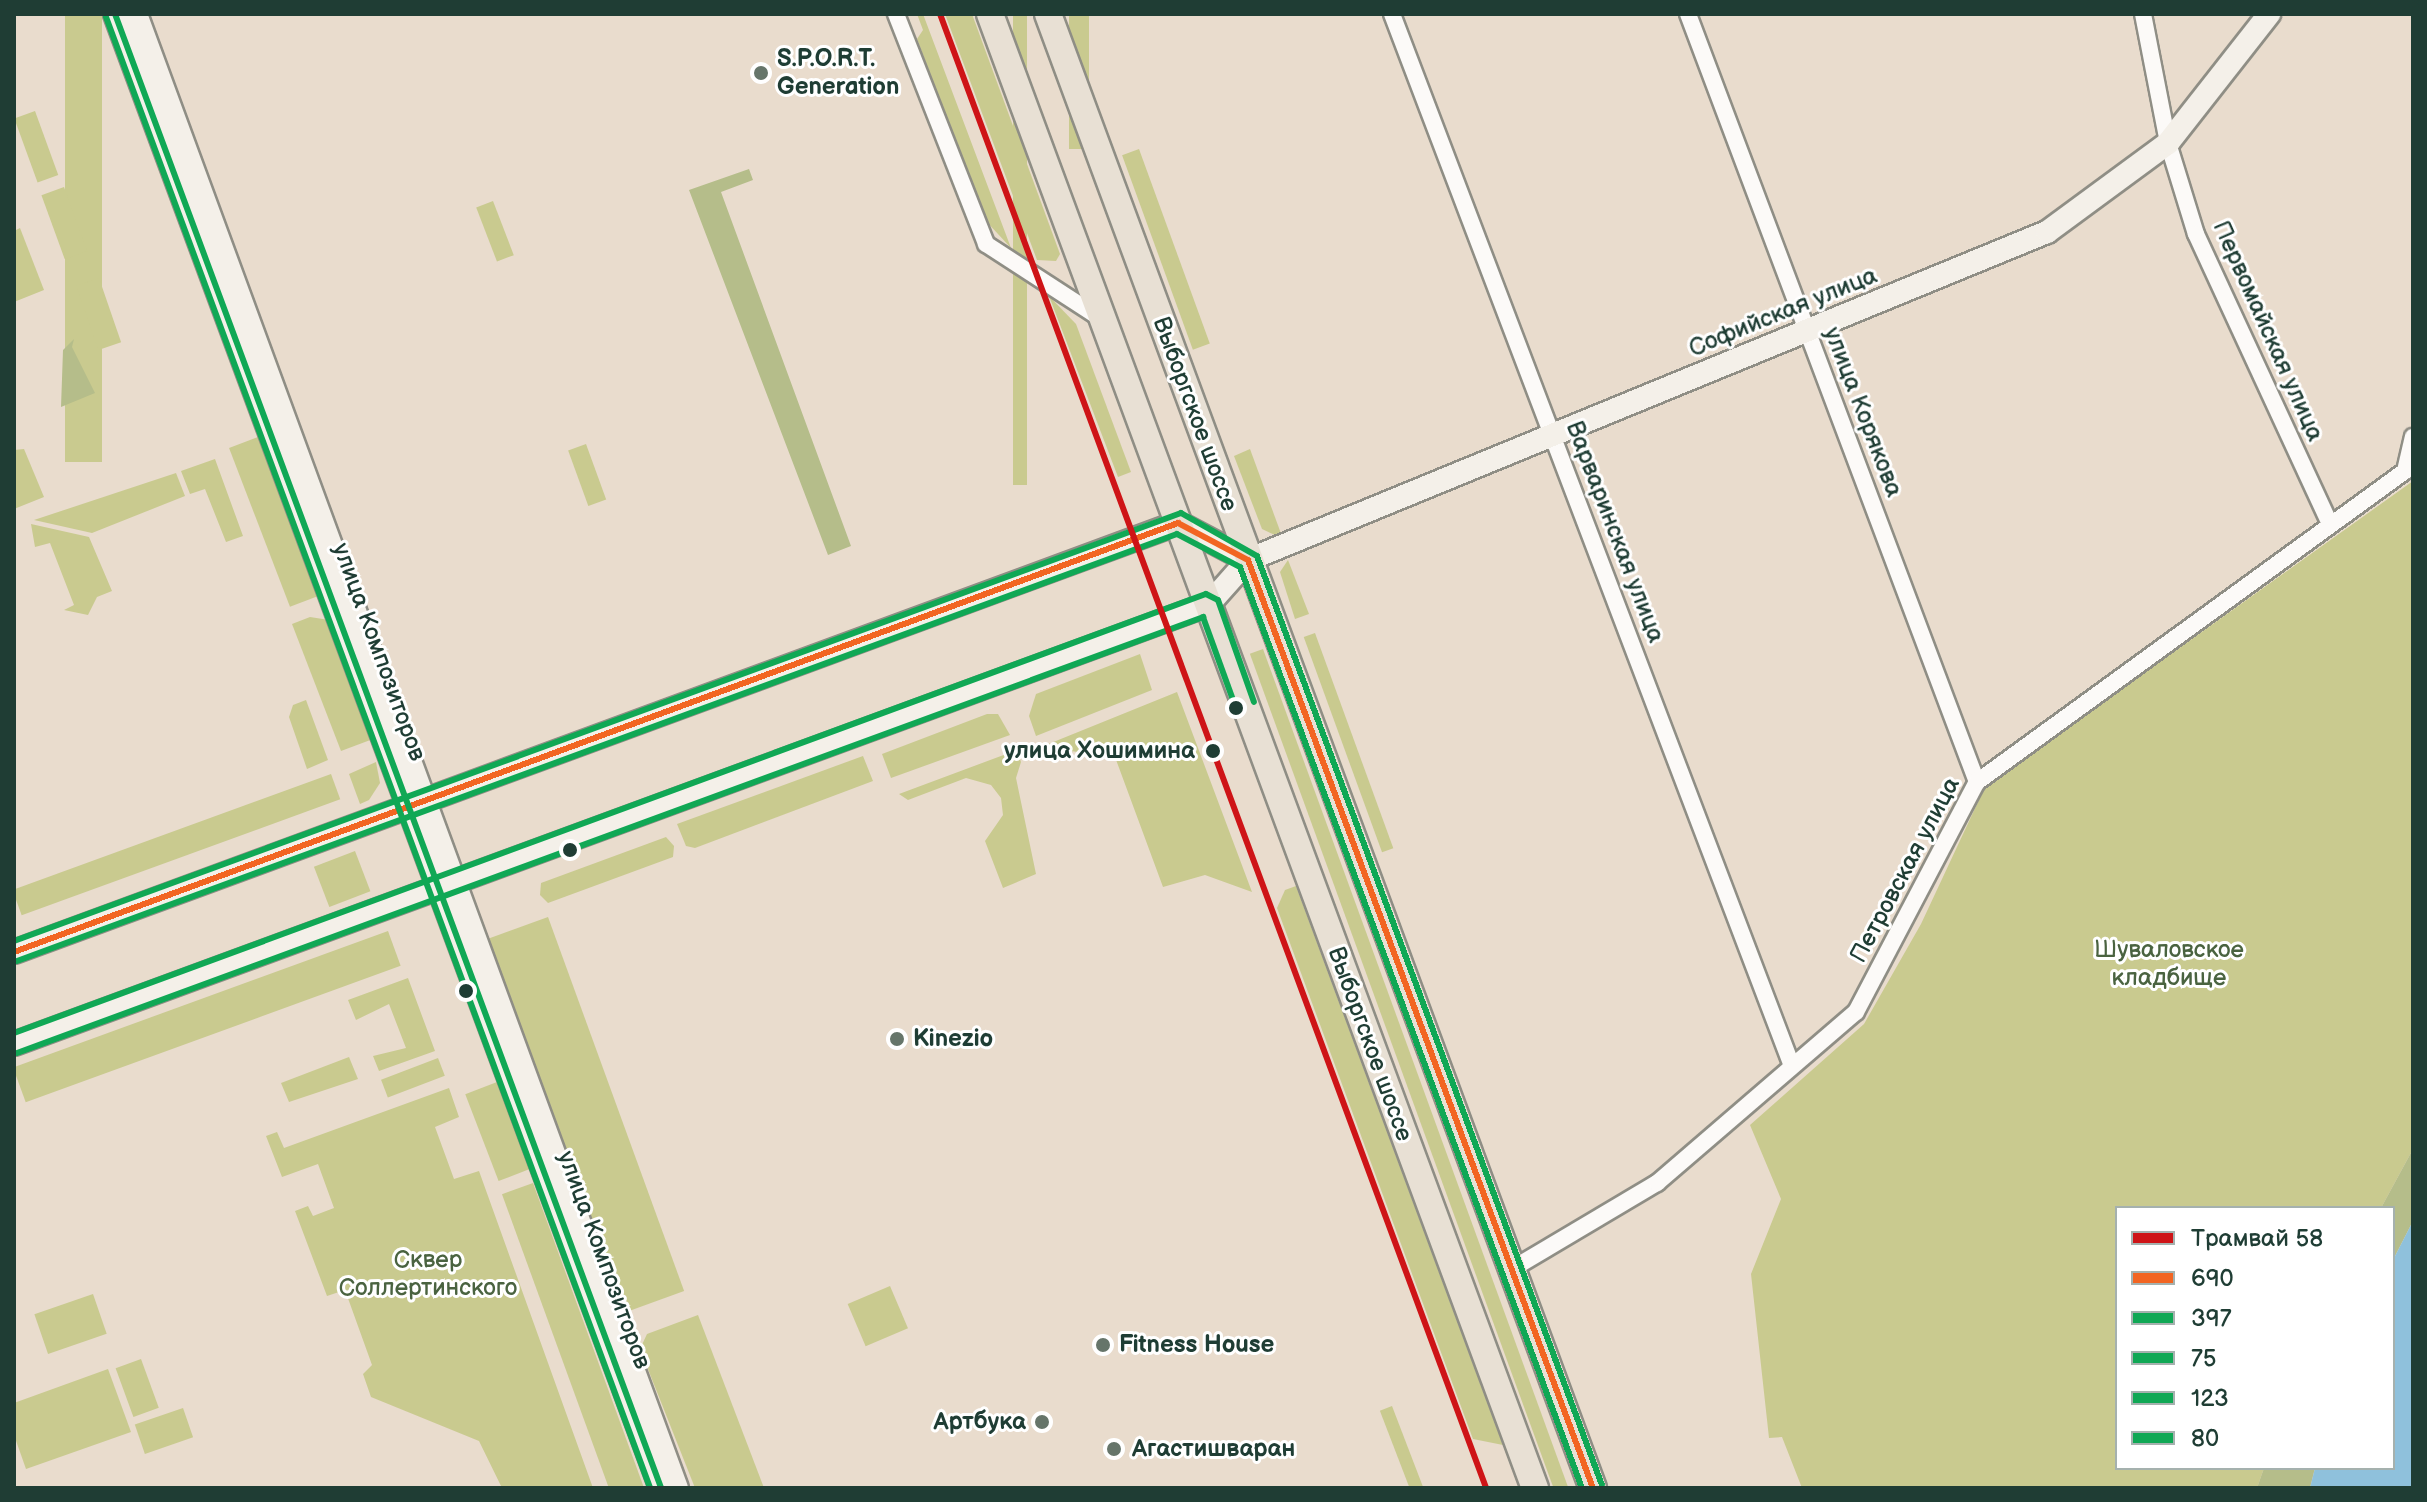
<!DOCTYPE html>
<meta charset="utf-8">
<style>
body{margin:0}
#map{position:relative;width:2427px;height:1502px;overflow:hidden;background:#e9dccd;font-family:"Balsamiq Sans",sans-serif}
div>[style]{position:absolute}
.green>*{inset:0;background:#c9ca8f;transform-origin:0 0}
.forest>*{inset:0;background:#b5bd8a}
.water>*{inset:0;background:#8fc1dc}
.roads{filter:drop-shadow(2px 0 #8f8e85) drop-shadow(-2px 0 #8f8e85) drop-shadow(0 2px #8f8e85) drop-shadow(0 -2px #8f8e85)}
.street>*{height:16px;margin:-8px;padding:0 8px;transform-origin:8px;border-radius:8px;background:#fcfaf8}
.secondary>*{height:22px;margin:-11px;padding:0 11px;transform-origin:11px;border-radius:11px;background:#f4f0e9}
.primary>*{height:26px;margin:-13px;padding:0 13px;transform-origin:13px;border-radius:13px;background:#e8e0d4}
.bus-1>*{height:6px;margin:-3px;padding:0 3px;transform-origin:3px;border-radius:3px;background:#f26522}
.bus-2>*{height:6px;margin:-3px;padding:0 3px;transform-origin:3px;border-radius:3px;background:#10a855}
.bus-3>*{height:6px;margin:-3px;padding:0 3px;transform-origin:3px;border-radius:3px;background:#10a855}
.bus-4>*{height:6px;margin:-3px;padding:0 3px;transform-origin:3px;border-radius:3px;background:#10a855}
.bus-5>*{height:6px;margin:-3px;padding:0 3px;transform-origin:3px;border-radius:3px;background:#10a855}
.tram-1>*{height:6px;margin:-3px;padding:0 3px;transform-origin:3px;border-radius:3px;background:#ce1417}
.dots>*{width:22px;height:22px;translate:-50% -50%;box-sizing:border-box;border:4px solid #fff;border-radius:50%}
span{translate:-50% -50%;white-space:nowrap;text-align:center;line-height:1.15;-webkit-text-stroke:6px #fff;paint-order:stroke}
.poi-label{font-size:24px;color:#1f3d34;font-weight:700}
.left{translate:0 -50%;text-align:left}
.right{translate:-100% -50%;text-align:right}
.street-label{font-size:24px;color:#1f3d34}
.stop-label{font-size:24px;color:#1f3d34;font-weight:700}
.park-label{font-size:24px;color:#4a6340}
.frame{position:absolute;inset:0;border:16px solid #1f3d34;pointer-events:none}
.legend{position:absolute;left:2115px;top:1206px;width:280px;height:264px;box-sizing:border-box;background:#fff;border:2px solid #a5b1ae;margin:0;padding:10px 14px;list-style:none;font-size:24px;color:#1f3d34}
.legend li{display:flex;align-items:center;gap:16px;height:40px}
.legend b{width:40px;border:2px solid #a5b1ae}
</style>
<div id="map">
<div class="green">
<i style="left:65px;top:14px;width:37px;height:448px"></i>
<i style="clip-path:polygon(917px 14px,923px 14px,1011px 248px,985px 220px,917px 39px,923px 30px)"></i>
<i style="clip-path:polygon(945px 14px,972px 14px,1060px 254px,1056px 261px,1037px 260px)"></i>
<i style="left:1013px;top:14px;width:14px;height:471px"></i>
<i style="left:1069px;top:14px;width:20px;height:135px"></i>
<i style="left:35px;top:111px;width:68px;height:22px;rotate:70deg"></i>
<i style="left:1139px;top:149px;width:207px;height:18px;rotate:70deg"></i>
<i style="left:64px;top:187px;width:68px;height:24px;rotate:70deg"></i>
<i style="left:493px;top:201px;width:58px;height:18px;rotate:69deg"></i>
<i style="clip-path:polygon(20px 228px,44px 290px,14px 302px,14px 231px)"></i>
<i style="left:99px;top:278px;width:68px;height:24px;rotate:71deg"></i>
<i style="clip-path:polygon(1049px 296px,1076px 324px,1131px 472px,1118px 477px)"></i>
<i style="left:258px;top:437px;width:170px;height:31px;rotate:69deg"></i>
<i style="left:586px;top:444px;width:59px;height:19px;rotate:70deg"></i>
<i style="clip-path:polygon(24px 449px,44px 497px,14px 509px,14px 450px)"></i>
<i style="clip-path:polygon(1250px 449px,1283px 539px,1262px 529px,1234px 456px)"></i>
<i style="clip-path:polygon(215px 459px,243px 536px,226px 542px,205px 489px,190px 494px,181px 471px)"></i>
<i style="clip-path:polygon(176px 473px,185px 496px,92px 533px,34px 520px)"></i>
<i style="clip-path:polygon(2413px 481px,2413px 1149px,2381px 1208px,2117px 1208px,2117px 1468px,2264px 1468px,2257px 1488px,1802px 1488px,1782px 1437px,1769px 1438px,1751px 1274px,1781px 1199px,1750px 1125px,1864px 1024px,1921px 924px,1985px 787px)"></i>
<i style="clip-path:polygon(31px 524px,89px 537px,112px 591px,97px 597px,88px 615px,64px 610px,74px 605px,50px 543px,35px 547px)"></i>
<i style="clip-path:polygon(1288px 560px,1309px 614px,1295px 619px,1280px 572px)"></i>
<i style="clip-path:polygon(310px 617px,329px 620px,373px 739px,341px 751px,292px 624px)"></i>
<i style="left:1315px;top:633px;width:229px;height:12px;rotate:70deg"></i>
<i style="left:1263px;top:649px;width:894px;height:14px;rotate:70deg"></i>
<i style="clip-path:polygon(1140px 654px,1152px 690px,1036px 736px,1029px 716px,1036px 694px)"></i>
<i style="clip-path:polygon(1177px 692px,1252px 892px,1205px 875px,1163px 887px,1115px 757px,1041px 747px)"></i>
<i style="clip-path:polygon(306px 700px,328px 760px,307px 769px,289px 717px,293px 705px)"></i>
<i style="clip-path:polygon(987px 714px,998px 714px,1010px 735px,891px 778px,882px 754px)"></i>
<i style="clip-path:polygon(1017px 750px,1021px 762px,1016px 778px,1036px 874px,1003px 888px,985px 841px,1003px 815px,1001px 798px,991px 785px,966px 778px,908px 800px,899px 794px)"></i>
<i style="clip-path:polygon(863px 756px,873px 781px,695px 848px,686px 846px,677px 824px)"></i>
<i style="clip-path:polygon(376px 762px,380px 783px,369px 800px,360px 804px,349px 774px)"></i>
<i style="left:331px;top:774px;width:27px;height:339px;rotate:70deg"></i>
<i style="clip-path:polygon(666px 837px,674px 846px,673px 857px,548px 903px,540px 895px,541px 883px)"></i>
<i style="left:355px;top:851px;width:43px;height:44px;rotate:69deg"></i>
<i style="clip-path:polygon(1296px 886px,1503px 1445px,1473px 1439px,1277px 908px,1285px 890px)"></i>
<i style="left:548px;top:917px;width:398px;height:63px;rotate:70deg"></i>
<i style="left:388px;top:931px;width:37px;height:399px;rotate:70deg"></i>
<i style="clip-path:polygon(408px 978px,435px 1051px,379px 1071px,373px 1056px,406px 1048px,389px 1004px,356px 1020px,348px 1000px)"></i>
<i style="clip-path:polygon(349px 1057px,358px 1079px,289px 1102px,281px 1083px)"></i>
<i style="left:438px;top:1058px;width:19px;height:61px;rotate:69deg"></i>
<i style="left:497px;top:1082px;width:93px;height:34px;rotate:69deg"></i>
<i style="clip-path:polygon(449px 1088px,459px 1117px,435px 1127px,454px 1179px,479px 1171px,593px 1488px,502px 1488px,479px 1441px,371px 1397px,363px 1374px,372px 1365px,345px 1290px,327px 1296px,295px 1211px,308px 1206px,313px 1216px,334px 1208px,318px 1164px,282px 1177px,266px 1136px,277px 1132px,284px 1148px)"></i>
<i style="left:533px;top:1183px;width:326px;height:33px;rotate:70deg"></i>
<i style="left:890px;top:1286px;width:46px;height:46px;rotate:67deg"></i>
<i style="left:93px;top:1294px;width:42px;height:62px;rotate:71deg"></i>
<i style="clip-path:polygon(698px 1315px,764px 1488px,695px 1488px,640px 1349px,647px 1334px)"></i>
<i style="left:141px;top:1359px;width:52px;height:27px;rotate:70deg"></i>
<i style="clip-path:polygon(108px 1369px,131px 1432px,26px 1469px,14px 1435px,14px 1403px)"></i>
<i style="left:1392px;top:1406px;width:88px;height:13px;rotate:69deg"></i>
<i style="left:183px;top:1408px;width:31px;height:51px;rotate:71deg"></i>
</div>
<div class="forest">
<i style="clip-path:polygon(749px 169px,753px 180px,721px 192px,851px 546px,828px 555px,689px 190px)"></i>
<i style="clip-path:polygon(74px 339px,72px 347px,95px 393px,61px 407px,63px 350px)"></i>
<i style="clip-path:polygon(2413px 1149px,2413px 1221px,2393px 1260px,2393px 1208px,2381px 1208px)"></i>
<i style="clip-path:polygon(2264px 1468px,2315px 1468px,2310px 1488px,2257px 1488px)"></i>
</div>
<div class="water">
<i style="clip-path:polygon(2413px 1221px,2413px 1488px,2310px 1488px,2315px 1468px,2393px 1468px,2393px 1260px)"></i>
</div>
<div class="roads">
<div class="street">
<i style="left:896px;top:14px;width:247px;rotate:68.6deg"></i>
<i style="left:986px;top:244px;width:140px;rotate:33deg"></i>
<i style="left:1392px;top:14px;width:1125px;rotate:69.18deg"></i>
<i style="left:1688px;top:14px;width:821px;rotate:69.38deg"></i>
<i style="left:2143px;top:14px;width:131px;rotate:79deg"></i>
<i style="left:2168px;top:143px;width:95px;rotate:72.9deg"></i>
<i style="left:2196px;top:234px;width:319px;rotate:65.2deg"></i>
<i style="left:1512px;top:1269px;width:169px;rotate:-30.7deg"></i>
<i style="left:1657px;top:1183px;width:262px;rotate:-40.7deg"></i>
<i style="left:1856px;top:1012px;width:260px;rotate:-62.3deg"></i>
<i style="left:1977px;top:782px;width:529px;rotate:-36deg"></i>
<i style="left:2405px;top:471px;width:35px;rotate:-77deg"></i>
</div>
<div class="secondary">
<i style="left:115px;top:14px;width:1572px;rotate:69.67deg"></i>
<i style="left:136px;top:14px;width:1570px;rotate:69.85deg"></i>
<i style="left:14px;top:952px;width:1241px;rotate:-20.23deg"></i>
<i style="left:1178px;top:523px;width:79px;rotate:27.9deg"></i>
<i style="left:14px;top:1044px;width:1273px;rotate:-20.21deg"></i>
<i style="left:1209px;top:604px;width:59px;rotate:-48.4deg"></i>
<i style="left:1248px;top:560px;width:864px;rotate:-22.32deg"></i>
<i style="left:2047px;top:232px;width:150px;rotate:-36.3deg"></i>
<i style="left:2168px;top:143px;width:164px;rotate:-51.9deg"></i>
</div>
<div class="primary">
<i style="left:990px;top:14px;width:1572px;rotate:69.71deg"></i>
<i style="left:1048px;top:14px;width:1572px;rotate:69.71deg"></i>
</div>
</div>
<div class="bus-1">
<i style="left:1248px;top:560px;width:990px;rotate:69.61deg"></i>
<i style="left:14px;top:952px;width:1241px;rotate:-20.23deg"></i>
<i style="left:1178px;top:523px;width:79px;rotate:27.9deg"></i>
</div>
<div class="bus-2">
<i style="left:17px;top:961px;width:1236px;rotate:-20.21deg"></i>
<i style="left:1177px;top:534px;width:71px;rotate:27.6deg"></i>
<i style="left:1240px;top:567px;width:982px;rotate:69.63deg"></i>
<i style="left:17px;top:1053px;width:1264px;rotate:-20.18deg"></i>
<i style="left:1203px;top:617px;width:97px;rotate:70.1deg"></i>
</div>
<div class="bus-3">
<i style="left:14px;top:941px;width:1243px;rotate:-20.14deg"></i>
<i style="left:1181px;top:513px;width:87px;rotate:29.5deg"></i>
<i style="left:1257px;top:556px;width:991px;rotate:69.63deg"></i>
<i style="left:14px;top:1033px;width:1270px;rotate:-20.22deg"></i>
<i style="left:1206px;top:594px;width:13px;rotate:27deg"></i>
<i style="left:1218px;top:600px;width:108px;rotate:70.6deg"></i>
</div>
<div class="bus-4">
<i style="left:115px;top:14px;width:1572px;rotate:69.67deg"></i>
</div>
<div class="bus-5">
<i style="left:106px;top:17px;width:1568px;rotate:69.7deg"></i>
</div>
<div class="tram-1">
<i style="left:940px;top:14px;width:1572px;rotate:69.67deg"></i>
</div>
<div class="dots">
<i style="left:761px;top:73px;background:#66756a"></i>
<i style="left:1236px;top:708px;background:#1f3d34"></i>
<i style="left:1213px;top:751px;background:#1f3d34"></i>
<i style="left:570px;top:850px;background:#1f3d34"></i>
<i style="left:466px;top:991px;background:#1f3d34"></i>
<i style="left:897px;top:1039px;background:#66756a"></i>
<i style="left:1103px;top:1345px;background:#66756a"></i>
<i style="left:1042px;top:1422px;background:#66756a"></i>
<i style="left:1114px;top:1449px;background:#66756a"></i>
</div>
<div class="poi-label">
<span class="left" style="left:777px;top:73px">S.P.O.R.T.<br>Generation</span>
<span class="left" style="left:913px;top:1039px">Kinezio</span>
<span class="left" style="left:1119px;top:1345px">Fitness House</span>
<span class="right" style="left:1026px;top:1422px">Артбука</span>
<span class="left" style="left:1132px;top:1449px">Агастишваран</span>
</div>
<div class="street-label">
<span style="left:1783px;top:312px;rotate:-22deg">Софийская улица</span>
<span style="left:2268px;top:331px;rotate:66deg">Первомайская улица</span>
<span style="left:1863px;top:412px;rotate:69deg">улица Корякова</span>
<span style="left:1195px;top:414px;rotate:70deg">Выборгское шоссе</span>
<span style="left:1615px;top:532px;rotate:69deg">Варваринская улица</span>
<span style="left:379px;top:652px;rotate:70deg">улица Композиторов</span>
<span style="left:1905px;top:870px;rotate:-62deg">Петровская улица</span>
<span style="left:1370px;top:1044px;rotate:70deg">Выборгское шоссе</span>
<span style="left:604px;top:1260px;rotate:70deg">улица Композиторов</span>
</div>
<div class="stop-label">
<span class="right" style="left:1195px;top:751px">улица Хошимина</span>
</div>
<div class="park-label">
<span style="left:2169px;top:964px">Шуваловское<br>кладбище</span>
<span style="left:428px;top:1274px">Сквер<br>Соллертинского</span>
</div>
<div class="frame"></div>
<ul class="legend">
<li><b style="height:10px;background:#ce1417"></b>Трамвай 58</li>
<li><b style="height:10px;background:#f26522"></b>690</li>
<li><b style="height:10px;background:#10a855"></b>397</li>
<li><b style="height:10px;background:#10a855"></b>75</li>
<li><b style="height:10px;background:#10a855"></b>123</li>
<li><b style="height:10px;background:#10a855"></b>80</li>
</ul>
</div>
